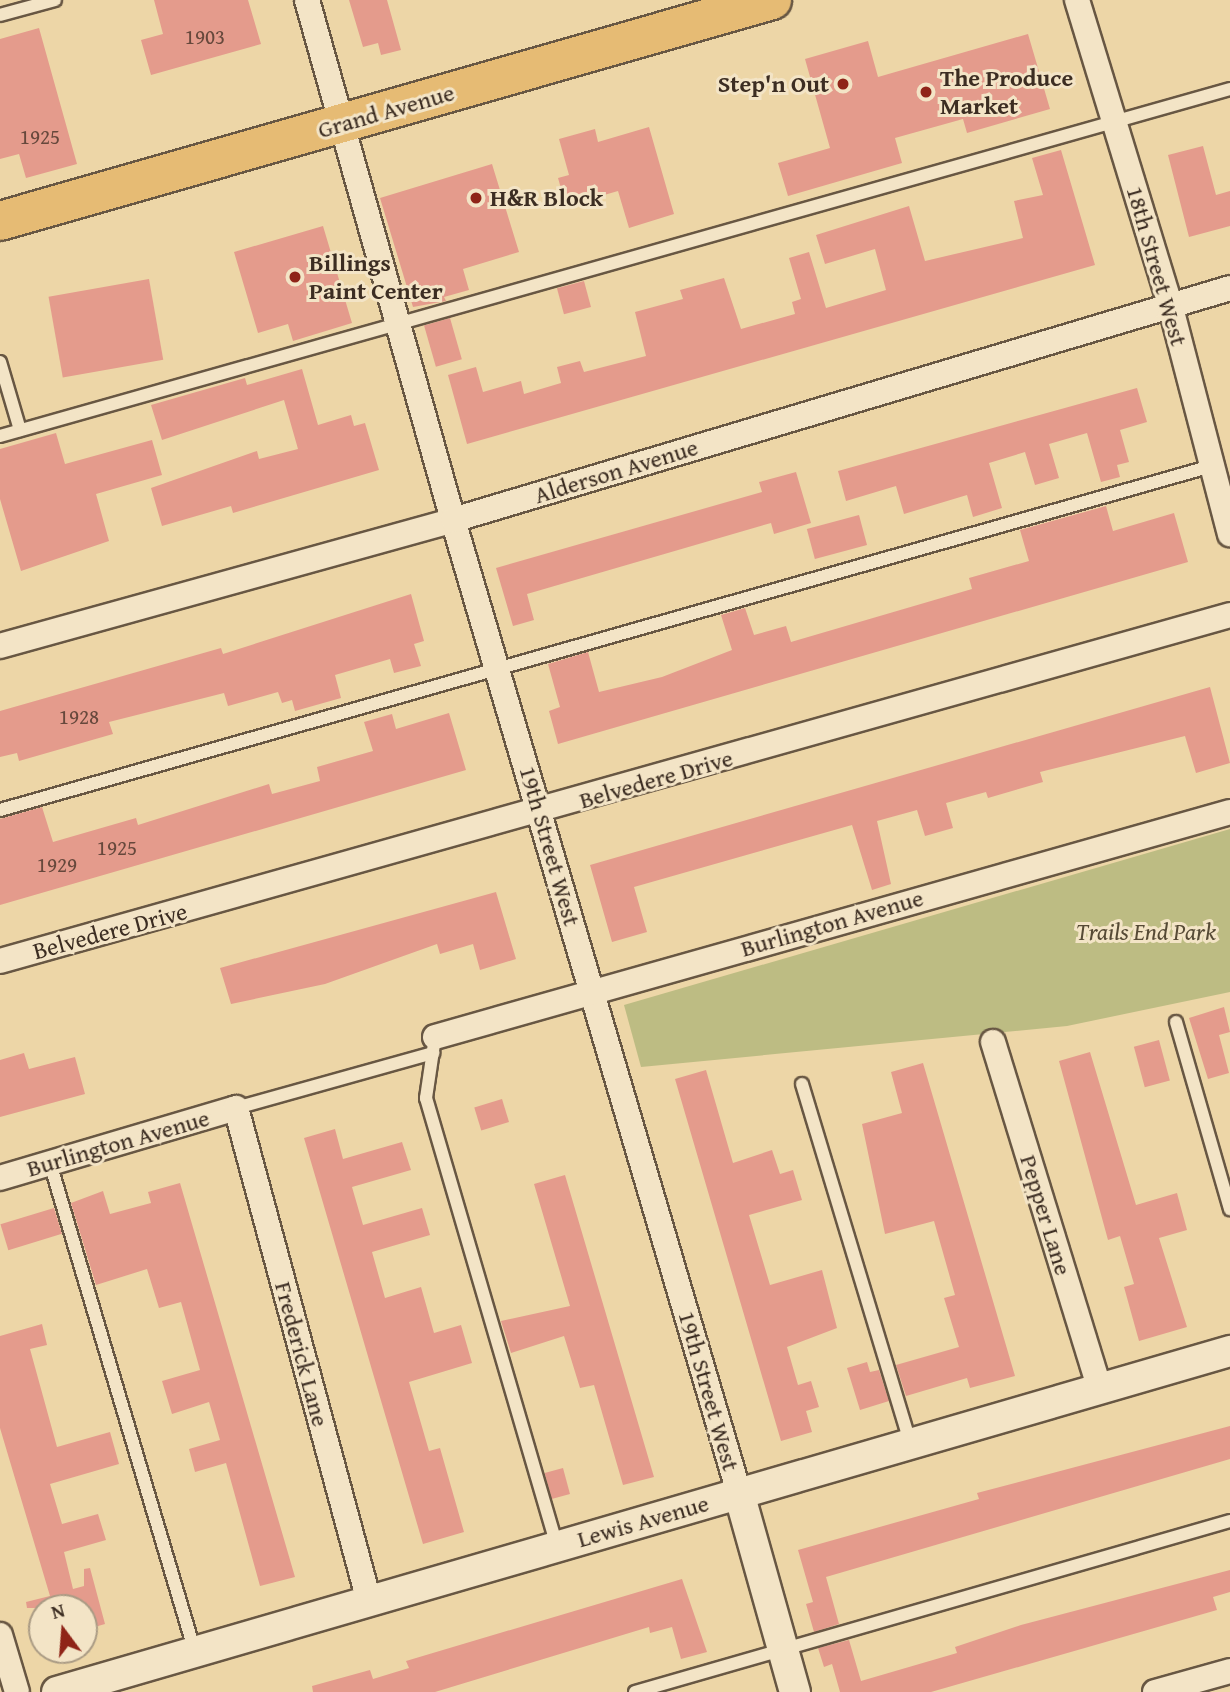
<!DOCTYPE html>
<style>
body{margin:0}
#map{position:relative;width:1230px;height:1692px;overflow:hidden;background:#edd6a7;font-family:"Gentium Book Plus",serif}
div>[style]{position:absolute}
.green>*{inset:0;background:#bdbc83}
.building>*{inset:0;background:#e49b8c;transform-origin:0 0}
.roads{filter:drop-shadow(2px 0 #685743) drop-shadow(-2px 0 #685743) drop-shadow(0 2px #685743) drop-shadow(0 -2px #685743)}
.service>*{height:12px;margin:-6px;padding:0 6px;transform-origin:6px;border-radius:6px;background:#f3e4c6}
.minor>*{height:24px;margin:-12px;padding:0 12px;transform-origin:12px;border-radius:12px;background:#f3e4c6}
.tertiary>*{height:30px;margin:-15px;padding:0 15px;transform-origin:15px;border-radius:15px;background:#f3e4c6}
.primary>*{height:38px;margin:-19px;padding:0 19px;transform-origin:19px;border-radius:19px;background:#e6bb74}
.dots>*{width:19px;height:19px;translate:-50% -50%;box-sizing:border-box;border:4px solid #f3e4c6;border-radius:50%}
span{translate:-50% -50%;white-space:nowrap;text-align:center;line-height:1.15;-webkit-text-stroke:6px #f3e4c6;paint-order:stroke}
.number-label{font-size:21px;color:#66483c}
.number-label span{-webkit-text-stroke-width:0}
.poi-label{font-size:24px;color:#3c2d22;font-weight:700}
.left{translate:0 -50%;text-align:left}
.right{translate:-100% -50%;text-align:right}
.street-label{font-size:24px;color:#3c2d22}
.park-label{font-size:24px;color:#564a35;font-style:italic}
.north{position:absolute;left:28px;top:1594px;width:70px;height:70px;box-sizing:border-box;background:#f3e4c6;border:2px solid #aa9b84;border-radius:50%;rotate:344deg;font-size:19px;font-weight:700;line-height:28px;text-align:center;color:#3c2d22}
.north::after{content:'';display:block;margin:auto;width:24px;height:32px;background:#8f2418;clip-path:polygon(50% 0,100% 100%,50% 72%,0 100%)}
</style>
<div id="map">
<div class="green">
<i style="clip-path:polygon(1230px 829px,1230px 992px,1067px 1026px,641px 1067px,624px 1005px)"></i>
</div>
<div class="building">
<i style="clip-path:polygon(154px 0,248px 0,261px 44px,151px 75px,141px 40px,163px 34px)"></i>
<i style="clip-path:polygon(349px 0,387px 0,401px 50px,381px 55px,378px 43px,363px 47px)"></i>
<i style="clip-path:polygon(39px 28px,77px 164px,26px 178px,19px 154px,0 159px,0 39px)"></i>
<i style="clip-path:polygon(1028px 34px,1050px 109px,967px 133px,963px 119px,895px 138px,902px 163px,788px 196px,778px 163px,830px 148px,805px 59px,868px 41px,878px 77px)"></i>
<i style="clip-path:polygon(649px 127px,674px 214px,629px 228px,618px 191px,566px 206px,558px 178px,569px 175px,559px 139px,595px 129px,598px 142px)"></i>
<i style="clip-path:polygon(1203px 146px,1216px 195px,1230px 191px,1230px 226px,1189px 237px,1168px 155px)"></i>
<i style="clip-path:polygon(1061px 150px,1095px 265px,467px 444px,448px 375px,476px 367px,483px 392px,521px 381px,524px 394px,561px 383px,557px 367px,580px 361px,584px 372px,646px 356px,635px 312px,683px 299px,680px 290px,724px 278px,741px 329px,795px 314px,792px 302px,801px 299px,789px 258px,809px 252px,826px 308px,886px 290px,875px 249px,825px 264px,816px 235px,909px 206px,925px 261px,1023px 238px,1014px 201px,1043px 195px,1032px 158px)"></i>
<i style="clip-path:polygon(492px 164px,519px 252px,463px 269px,469px 290px,444px 297px,446px 301px,413px 307px,380px 198px)"></i>
<i style="clip-path:polygon(323px 226px,352px 323px,293px 341px,288px 324px,258px 333px,234px 252px)"></i>
<i style="left:149px;top:279px;width:82px;height:102px;rotate:80deg"></i>
<i style="left:584px;top:281px;width:27px;height:28px;rotate:75deg"></i>
<i style="left:450px;top:318px;width:43px;height:27px;rotate:74deg"></i>
<i style="clip-path:polygon(302px 369px,318px 425px,351px 415px,354px 426px,365px 423px,379px 470px,233px 513px,231px 506px,162px 526px,151px 488px,257px 451px,259px 459px,298px 449px,284px 400px,162px 440px,151px 405px,245px 378px,247px 385px)"></i>
<i style="clip-path:polygon(1137px 388px,1147px 422px,1120px 430px,1129px 462px,1117px 465px,1120px 477px,1101px 482px,1087px 433px,1049px 444px,1059px 478px,1035px 485px,1025px 452px,989px 463px,1002px 508px,973px 517px,967px 495px,904px 514px,896px 486px,846px 501px,838px 471px)"></i>
<i style="clip-path:polygon(56px 433px,65px 464px,152px 440px,162px 475px,96px 494px,109px 541px,21px 571px,0 499px,0 449px)"></i>
<i style="clip-path:polygon(796px 472px,811px 523px,774px 534px,771px 523px,527px 594px,534px 620px,513px 626px,496px 568px,762px 492px,759px 482px)"></i>
<i style="clip-path:polygon(1106px 506px,1113px 531px,1174px 513px,1188px 562px,558px 744px,549px 711px,560px 707px,548px 664px,588px 652px,599px 692px,662px 677px,732px 650px,721px 615px,745px 608px,754px 635px,786px 626px,791px 642px,972px 589px,969px 578px,1029px 561px,1020px 530px)"></i>
<i style="left:859px;top:515px;width:31px;height:54px;rotate:75deg"></i>
<i style="clip-path:polygon(411px 594px,424px 641px,414px 644px,421px 666px,394px 673px,390px 659px,335px 675px,341px 698px,295px 711px,292px 700px,282px 703px,278px 692px,228px 706px,224px 693px,109px 722px,113px 734px,19px 761px,17px 753px,0 757px,0 711px,221px 648px,223px 654px)"></i>
<i style="clip-path:polygon(1210px 687px,1230px 763px,1196px 773px,1185px 736px,1040px 772px,1043px 782px,988px 798px,986px 792px,946px 803px,953px 828px,925px 836px,917px 810px,877px 821px,891px 884px,872px 890px,852px 825px,634px 887px,647px 932px,612px 942px,590px 865px)"></i>
<i style="clip-path:polygon(449px 713px,466px 770px,0 905px,0 819px,42px 807px,53px 842px,136px 818px,138px 825px,269px 784px,272px 794px,320px 781px,317px 767px,373px 751px,364px 722px,392px 714px,396px 729px)"></i>
<i style="clip-path:polygon(496px 892px,516px 959px,480px 970px,473px 944px,440px 954px,437px 944px,325px 984px,231px 1004px,220px 968px)"></i>
<i style="clip-path:polygon(1224px 1007px,1230px 1032px,1219px 1035px,1229px 1073px,1208px 1079px,1189px 1018px)"></i>
<i style="left:1159px;top:1040px;width:42px;height:26px;rotate:75deg"></i>
<i style="clip-path:polygon(1090px 1052px,1136px 1205px,1177px 1193px,1187px 1230px,1159px 1238px,1187px 1327px,1139px 1341px,1124px 1287px,1134px 1284px,1120px 1236px,1108px 1240px,1059px 1061px)"></i>
<i style="clip-path:polygon(24px 1053px,29px 1069px,75px 1057px,85px 1094px,0 1117px,0 1060px)"></i>
<i style="clip-path:polygon(923px 1063px,1015px 1376px,970px 1388px,967px 1378px,906px 1396px,896px 1365px,959px 1347px,944px 1298px,955px 1295px,934px 1221px,885px 1234px,862px 1124px,902px 1113px,891px 1072px)"></i>
<i style="clip-path:polygon(706px 1070px,733px 1163px,772px 1150px,780px 1174px,793px 1170px,802px 1200px,749px 1215px,770px 1285px,822px 1270px,837px 1328px,787px 1347px,798px 1385px,811px 1381px,819px 1407px,806px 1411px,812px 1432px,781px 1441px,675px 1079px)"></i>
<i style="left:502px;top:1099px;width:24px;height:29px;rotate:73deg"></i>
<i style="clip-path:polygon(335px 1129px,343px 1159px,402px 1142px,411px 1170px,352px 1187px,363px 1225px,422px 1208px,430px 1235px,372px 1252px,385px 1298px,421px 1287px,434px 1333px,461px 1325px,472px 1363px,409px 1382px,429px 1451px,440px 1448px,464px 1532px,423px 1544px,304px 1138px)"></i>
<i style="clip-path:polygon(565px 1175px,654px 1477px,623px 1485px,594px 1385px,580px 1388px,564px 1336px,511px 1353px,501px 1321px,570px 1306px,534px 1184px)"></i>
<i style="clip-path:polygon(180px 1183px,295px 1577px,260px 1586px,226px 1463px,195px 1472px,189px 1449px,220px 1440px,209px 1402px,172px 1414px,162px 1381px,200px 1370px,181px 1302px,159px 1308px,147px 1269px,96px 1285px,71px 1203px,103px 1191px,110px 1214px,151px 1203px,148px 1192px)"></i>
<i style="left:54px;top:1208px;width:27px;height:56px;rotate:73deg"></i>
<i style="clip-path:polygon(42px 1324px,47px 1345px,30px 1349px,57px 1447px,110px 1432px,119px 1464px,50px 1484px,62px 1524px,98px 1514px,106px 1540px,64px 1552px,73px 1589px,84px 1586px,84px 1569px,90px 1568px,105px 1624px,84px 1630px,84px 1608px,27px 1608px,26px 1602px,50px 1596px,0 1428px,0 1336px)"></i>
<i style="clip-path:polygon(867px 1362px,870px 1372px,879px 1370px,889px 1401px,860px 1410px,847px 1368px)"></i>
<i style="clip-path:polygon(1230px 1426px,1230px 1459px,826px 1577px,839px 1624px,814px 1632px,806px 1604px,813px 1602px,798px 1550px,979px 1499px,977px 1493px)"></i>
<i style="left:563px;top:1468px;width:27px;height:19px;rotate:75deg"></i>
<i style="clip-path:polygon(1230px 1570px,1230px 1592px,1213px 1597px,1217px 1610px,931px 1692px,840px 1692px,832px 1664px,824px 1667px,818px 1648px,849px 1640px,861px 1681px,957px 1653px,955px 1647px,1021px 1625px)"></i>
<i style="clip-path:polygon(682px 1579px,707px 1652px,681px 1659px,672px 1627px,650px 1633px,649px 1627px,435px 1692px,313px 1692px,312px 1686px,370px 1670px,373px 1679px,409px 1668px,406px 1661px)"></i>
</div>
<div class="roads">
<div class="service">
<i style="left:0;top:15px;width:57px;rotate:-15.3deg"></i>
<i style="left:0;top:362px;width:71px;rotate:73.6deg"></i>
<i style="left:0;top:436px;width:1278px;rotate:-15.75deg"></i>
<i style="left:0;top:810px;width:1260px;rotate:-15.85deg"></i>
<i style="left:1176px;top:1022px;width:195px;rotate:73.9deg"></i>
<i style="left:435px;top:1037px;width:62px;rotate:98.4deg"></i>
<i style="left:426px;top:1098px;width:467px;rotate:73.7deg"></i>
<i style="left:802px;top:1084px;width:376px;rotate:73.2deg"></i>
<i style="left:236px;top:1108px;width:205px;rotate:-15.6deg"></i>
<i style="left:50px;top:1163px;width:510px;rotate:73.48deg"></i>
<i style="left:635px;top:1692px;width:619px;rotate:-16.03deg"></i>
</div>
<div class="minor">
<i style="left:307px;top:0;width:540px;rotate:74.32deg"></i>
<i style="left:453px;top:520px;width:1014px;rotate:73.62deg"></i>
<i style="left:1077px;top:0;width:318px;rotate:73deg"></i>
<i style="left:1170px;top:304px;width:238px;rotate:75.4deg"></i>
<i style="left:0;top:646px;width:470px;rotate:-15.5deg"></i>
<i style="left:453px;top:520px;width:811px;rotate:-16.62deg"></i>
<i style="left:0;top:961px;width:1278px;rotate:-15.71deg"></i>
<i style="left:435px;top:1037px;width:826px;rotate:-15.8deg"></i>
<i style="left:993px;top:1042px;width:363px;rotate:72.9deg"></i>
<i style="left:0;top:1178px;width:246px;rotate:-16.5deg"></i>
<i style="left:236px;top:1108px;width:511px;rotate:74.9deg"></i>
<i style="left:0;top:1635px;width:59px;rotate:73.4deg"></i>
<i style="left:1155px;top:1692px;width:78px;rotate:-15.6deg"></i>
</div>
<div class="tertiary">
<i style="left:739px;top:1493px;width:207px;rotate:74.3deg"></i>
<i style="left:57px;top:1692px;width:1222px;rotate:-16.21deg"></i>
</div>
<div class="primary">
<i style="left:0;top:221px;width:803px;rotate:-15.97deg"></i>
</div>
</div>
<div class="dots">
<i style="left:843px;top:84px;background:#8f2418"></i>
<i style="left:926px;top:92px;background:#8f2418"></i>
<i style="left:476px;top:198px;background:#8f2418"></i>
<i style="left:295px;top:277px;background:#8f2418"></i>
</div>
<div class="number-label">
<span style="left:205px;top:37px">1903</span>
<span style="left:40px;top:137px">1925</span>
<span style="left:79px;top:717px">1928</span>
<span style="left:117px;top:848px">1925</span>
<span style="left:57px;top:865px">1929</span>
</div>
<div class="poi-label">
<span class="left" style="left:940px;top:92px">The Produce<br>Market</span>
<span class="right" style="left:829px;top:84px">Step'n Out</span>
<span class="left" style="left:490px;top:198px">H&amp;R Block</span>
<span class="left" style="left:309px;top:277px">Billings<br>Paint Center</span>
</div>
<div class="street-label">
<span style="left:386px;top:111px;rotate:-16deg">Grand Avenue</span>
<span style="left:1157px;top:266px;rotate:74deg">18th Street West</span>
<span style="left:616px;top:471px;rotate:-17deg">Alderson Avenue</span>
<span style="left:656px;top:779px;rotate:-16deg">Belvedere Drive</span>
<span style="left:550px;top:846px;rotate:74deg">19th Street West</span>
<span style="left:832px;top:923px;rotate:-16deg">Burlington Avenue</span>
<span style="left:110px;top:931px;rotate:-15deg">Belvedere Drive</span>
<span style="left:118px;top:1143px;rotate:-16deg">Burlington Avenue</span>
<span style="left:1046px;top:1215px;rotate:73deg">Pepper Lane</span>
<span style="left:302px;top:1354px;rotate:75deg">Frederick Lane</span>
<span style="left:709px;top:1391px;rotate:74deg">19th Street West</span>
<span style="left:643px;top:1521px;rotate:-16deg">Lewis Avenue</span>
</div>
<div class="park-label">
<span style="left:1146px;top:932px">Trails End Park</span>
</div>
<div class="north">N</div>
</div>
